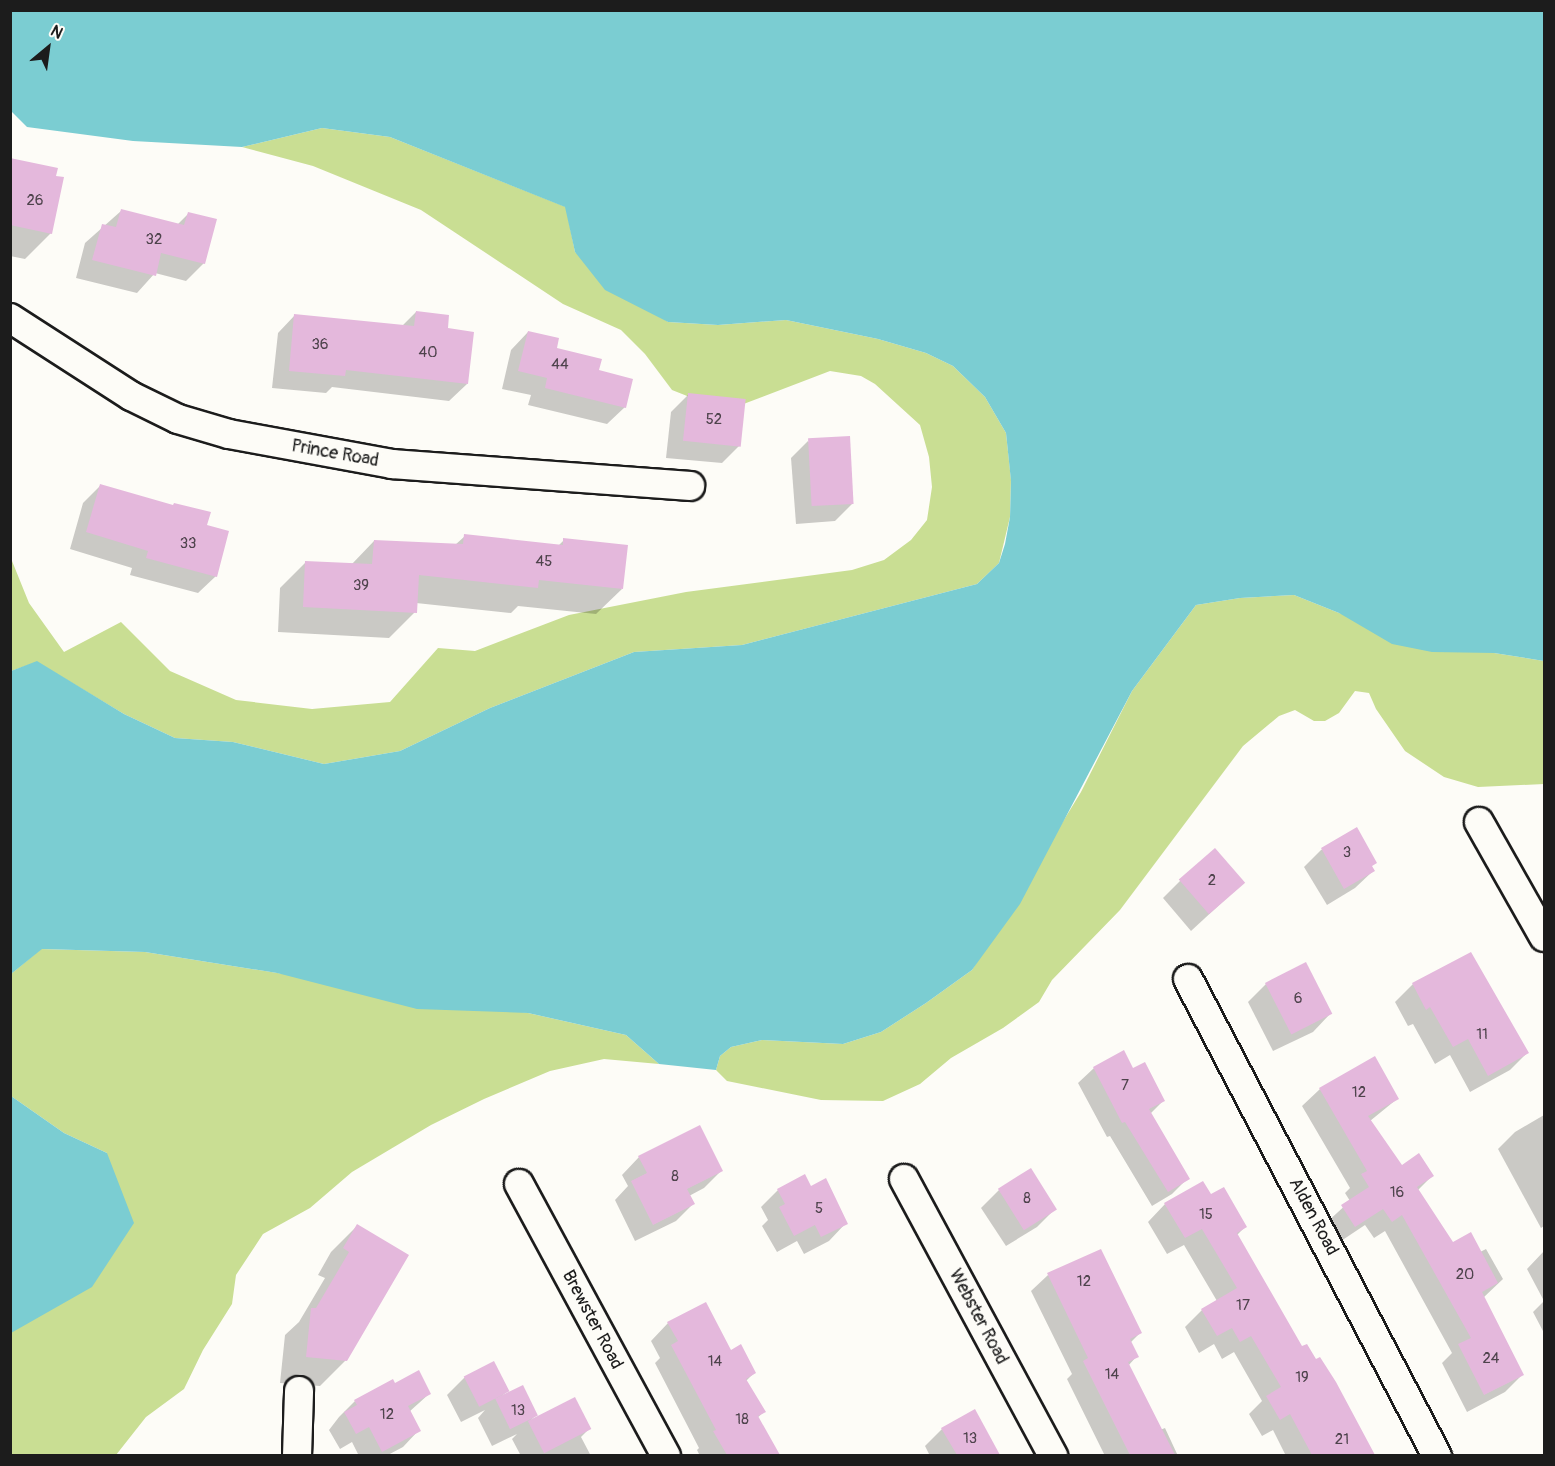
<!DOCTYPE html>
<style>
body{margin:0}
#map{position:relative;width:1555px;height:1466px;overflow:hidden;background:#fdfcf7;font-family:Pangolin,sans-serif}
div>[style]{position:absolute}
.green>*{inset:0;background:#c9de93}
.water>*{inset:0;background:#7bcdd2}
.shadow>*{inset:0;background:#0003}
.building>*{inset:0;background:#e4b8dc;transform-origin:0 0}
.roads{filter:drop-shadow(2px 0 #1c1c1c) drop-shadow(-2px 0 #1c1c1c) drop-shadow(0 2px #1c1c1c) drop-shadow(0 -2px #1c1c1c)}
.street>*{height:28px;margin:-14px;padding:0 14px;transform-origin:14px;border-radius:14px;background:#fdfcf7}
span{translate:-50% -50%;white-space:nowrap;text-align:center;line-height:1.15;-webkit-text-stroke:4.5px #fdfcf7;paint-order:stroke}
.number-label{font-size:15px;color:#4e434c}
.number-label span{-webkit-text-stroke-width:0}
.street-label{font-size:18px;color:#1c1c1c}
.frame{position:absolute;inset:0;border:12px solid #1c1c1c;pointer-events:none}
.north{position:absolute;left:18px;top:18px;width:60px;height:60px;-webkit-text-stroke:4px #fdfcf7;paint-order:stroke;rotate:29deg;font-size:16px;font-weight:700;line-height:24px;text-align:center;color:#1c1c1c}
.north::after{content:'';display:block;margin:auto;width:21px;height:27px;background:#1c1c1c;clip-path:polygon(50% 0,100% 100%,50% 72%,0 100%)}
</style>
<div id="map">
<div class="green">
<i style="clip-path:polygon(322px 128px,390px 137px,566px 207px,575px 252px,668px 322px,718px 325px,786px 320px,878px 339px,926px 353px,953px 366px,985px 397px,1006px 433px,1011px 480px,1010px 517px,999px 563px,977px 584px,742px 645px,634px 652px,490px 708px,400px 751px,324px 764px,233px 742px,175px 738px,124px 714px,37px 662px,11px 671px,10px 556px,29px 603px,64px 652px,121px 622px,170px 671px,236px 700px,312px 709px,390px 702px,438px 648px,475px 651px,569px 615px,686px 592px,852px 570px,884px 560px,911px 540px,927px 520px,932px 487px,929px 457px,920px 425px,875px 384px,861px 376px,830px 371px,725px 411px,672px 390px,645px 354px,621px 330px,563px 304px,421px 210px,313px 166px,242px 147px)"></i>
<i style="clip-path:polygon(1294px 595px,1339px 613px,1494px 653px,1544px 661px,1544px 784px,1478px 787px,1444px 777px,1405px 751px,1376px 709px,1369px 693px,1355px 691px,1339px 713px,1325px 721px,1314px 721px,1295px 710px,1279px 716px,1243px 746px,1120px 910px,1052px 980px,1039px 1002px,1003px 1028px,951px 1058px,920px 1084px,883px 1101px,821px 1100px,727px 1081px,716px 1070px,720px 1056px,731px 1047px,762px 1040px,843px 1044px,881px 1032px,926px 1003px,972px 970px,1081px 792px,1132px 691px,1196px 605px,1240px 598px)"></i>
<i style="clip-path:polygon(41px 949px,145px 952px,528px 1013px,626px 1035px,659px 1064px,604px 1059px,550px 1071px,484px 1099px,431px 1125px,352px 1172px,310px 1208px,263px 1234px,236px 1275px,232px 1304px,203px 1350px,184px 1389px,146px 1417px,116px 1455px,11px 1455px,10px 1333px,107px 1153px,64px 1133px,11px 1096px,11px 974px)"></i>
</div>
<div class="water">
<i style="clip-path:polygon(11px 10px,1544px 11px,1544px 661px,1494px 653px,1432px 652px,1392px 644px,1339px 613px,1294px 595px,1240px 598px,1196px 605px,1132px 691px,1020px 904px,972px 970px,926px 1003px,881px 1032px,843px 1044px,762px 1040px,731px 1047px,720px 1056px,716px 1070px,659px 1064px,626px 1035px,528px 1013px,417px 1009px,277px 973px,145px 952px,42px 949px,11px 974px,11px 671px,37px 661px,124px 714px,175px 738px,233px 742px,324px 764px,400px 751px,490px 708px,634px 652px,742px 645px,977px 584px,999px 563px,1005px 544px,1010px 517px,1011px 481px,1006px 433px,985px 397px,953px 366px,926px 353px,878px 339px,786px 320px,718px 325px,668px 322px,605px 290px,575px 252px,565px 207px,390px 137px,322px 128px,242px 147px,133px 141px,27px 127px,11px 111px)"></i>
<i style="clip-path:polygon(11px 1096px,64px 1133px,107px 1153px,134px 1223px,92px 1287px,11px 1333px)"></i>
</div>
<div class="shadow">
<i style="clip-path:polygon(10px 160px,51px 233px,25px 259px,10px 256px)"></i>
<i style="clip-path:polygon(121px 211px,177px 225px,188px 214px,204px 263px,186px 281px,155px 273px,137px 293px,76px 278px,85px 243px)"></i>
<i style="clip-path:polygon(416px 312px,446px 330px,467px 384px,449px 401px,332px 387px,326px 393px,272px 388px,278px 333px,295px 315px,402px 326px)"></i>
<i style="clip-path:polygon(528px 332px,597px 372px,625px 407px,607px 424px,528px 405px,531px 395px,502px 389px,511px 350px)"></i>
<i style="clip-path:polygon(689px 394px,739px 446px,722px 463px,666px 458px,671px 412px)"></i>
<i style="clip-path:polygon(808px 441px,853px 503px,835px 521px,796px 524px,791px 458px)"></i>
<i style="clip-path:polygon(101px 485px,205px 526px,216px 576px,198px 593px,130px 575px,132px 568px,70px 549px,83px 503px)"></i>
<i style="clip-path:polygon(465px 536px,558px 546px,564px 540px,622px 589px,596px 614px,518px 606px,511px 613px,416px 603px,415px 612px,389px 638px,278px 632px,280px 588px,306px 562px,351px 565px,374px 541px,455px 545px)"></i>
<i style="clip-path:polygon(1356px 830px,1373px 871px,1355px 888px,1327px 905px,1304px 867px,1321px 850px)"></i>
<i style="clip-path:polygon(1180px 881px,1243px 883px,1191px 931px,1163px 898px)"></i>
<i style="clip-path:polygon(1306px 964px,1330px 1014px,1313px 1032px,1273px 1051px,1248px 1002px,1266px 984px)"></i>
<i style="clip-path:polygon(1413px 984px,1527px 1053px,1510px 1070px,1470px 1092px,1450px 1055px,1435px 1064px,1413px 1024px,1408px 1026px,1395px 1002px)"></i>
<i style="clip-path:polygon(1094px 1068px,1133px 1070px,1163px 1101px,1150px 1114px,1188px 1178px,1172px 1194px,1152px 1206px,1110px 1136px,1107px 1137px,1078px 1083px)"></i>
<i style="clip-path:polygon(1320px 1089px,1397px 1099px,1370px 1121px,1402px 1167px,1432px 1176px,1417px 1191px,1453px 1244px,1480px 1252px,1486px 1249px,1503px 1279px,1483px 1298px,1522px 1375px,1505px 1392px,1467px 1412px,1442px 1363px,1452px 1353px,1385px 1231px,1374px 1238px,1365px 1225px,1338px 1243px,1325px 1224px,1350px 1201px,1345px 1193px,1350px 1188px,1302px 1106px)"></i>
<i style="clip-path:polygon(1544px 1115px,1544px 1226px,1541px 1228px,1498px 1149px,1515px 1132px)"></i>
<i style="clip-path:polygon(639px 1157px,721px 1171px,704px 1188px,689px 1196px,693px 1204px,676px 1221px,635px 1241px,615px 1200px,628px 1186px,622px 1175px)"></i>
<i style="clip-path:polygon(1030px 1170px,1055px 1209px,1037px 1227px,1006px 1246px,981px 1208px,999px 1190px)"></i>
<i style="clip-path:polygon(810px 1188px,846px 1223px,829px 1241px,804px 1254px,797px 1241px,777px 1252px,762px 1226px,768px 1220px,761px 1207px,778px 1190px)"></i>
<i style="clip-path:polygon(1210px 1196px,1245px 1227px,1236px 1236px,1301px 1348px,1335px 1383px,1373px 1456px,1286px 1456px,1273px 1430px,1262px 1436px,1249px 1414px,1262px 1401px,1234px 1352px,1222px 1359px,1214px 1344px,1199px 1353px,1185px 1327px,1202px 1310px,1217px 1301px,1184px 1245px,1167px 1254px,1148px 1222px,1165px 1204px)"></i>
<i style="clip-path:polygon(357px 1226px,346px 1360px,320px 1386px,280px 1383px,285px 1335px,299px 1322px,325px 1278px,318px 1275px,331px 1252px)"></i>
<i style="clip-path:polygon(1544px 1251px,1544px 1333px,1533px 1312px,1544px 1301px,1527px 1269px)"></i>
<i style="clip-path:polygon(1048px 1275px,1140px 1333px,1130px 1343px,1137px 1356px,1128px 1366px,1160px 1430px,1165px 1428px,1178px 1456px,1105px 1456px,1067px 1379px,1072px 1374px,1031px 1291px)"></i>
<i style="clip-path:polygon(668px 1323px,730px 1352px,754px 1373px,746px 1381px,764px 1412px,757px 1418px,779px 1456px,700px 1456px,697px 1450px,699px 1448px,655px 1363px,660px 1358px,651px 1341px)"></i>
<i style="clip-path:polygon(494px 1363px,508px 1390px,501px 1397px,536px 1415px,530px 1421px,589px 1429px,581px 1437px,591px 1456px,521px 1456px,512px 1439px,517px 1434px,492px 1446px,478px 1418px,485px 1410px,461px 1422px,447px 1395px,464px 1378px)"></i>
<i style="clip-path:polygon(395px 1385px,429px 1394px,409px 1412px,419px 1430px,403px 1447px,386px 1456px,359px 1456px,352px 1442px,340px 1449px,329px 1430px,339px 1417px,355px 1401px)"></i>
<i style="clip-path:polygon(942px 1429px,996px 1450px,991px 1456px,930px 1456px,925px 1446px)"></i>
</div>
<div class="building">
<i style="clip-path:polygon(10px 158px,58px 168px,56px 176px,64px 177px,52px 234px,10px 225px)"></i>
<i style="clip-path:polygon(121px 209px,184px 225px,188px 212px,217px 219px,205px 264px,161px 253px,156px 276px,92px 260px,102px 224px,116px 227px)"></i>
<i style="clip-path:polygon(416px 311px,449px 315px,448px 328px,474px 332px,468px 384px,346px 370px,345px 376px,289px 371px,294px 314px,414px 326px)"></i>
<i style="clip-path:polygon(528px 331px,559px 338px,557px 348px,602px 359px,599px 370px,633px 379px,626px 408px,545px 388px,547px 378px,518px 371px)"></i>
<i style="left:688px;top:393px;width:58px;height:48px;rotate:6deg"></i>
<i style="left:850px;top:436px;width:68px;height:42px;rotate:87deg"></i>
<i style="clip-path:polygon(100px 484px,173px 505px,174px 503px,211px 512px,207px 525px,229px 531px,217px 577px,146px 558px,148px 551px,86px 532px)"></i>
<i style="clip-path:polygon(464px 534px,563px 545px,563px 538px,628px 545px,623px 589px,539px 580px,538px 588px,419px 575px,417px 613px,303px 607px,305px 561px,372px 564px,374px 540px,463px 544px)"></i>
<i style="clip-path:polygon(1357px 827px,1377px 863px,1372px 866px,1375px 871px,1344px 889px,1321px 848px)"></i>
<i style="left:1215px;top:848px;width:46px;height:48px;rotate:49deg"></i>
<i style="clip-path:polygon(1471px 952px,1529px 1053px,1488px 1076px,1468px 1039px,1453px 1047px,1430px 1007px,1426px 1010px,1412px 983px)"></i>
<i style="left:1306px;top:962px;width:58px;height:46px;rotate:63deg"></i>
<i style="clip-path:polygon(1124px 1050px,1133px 1068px,1145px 1062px,1165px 1101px,1149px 1109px,1190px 1179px,1168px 1192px,1125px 1122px,1122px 1123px,1093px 1067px)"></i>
<i style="clip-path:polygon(1375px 1056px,1399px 1099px,1368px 1116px,1402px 1165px,1419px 1153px,1434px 1176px,1417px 1187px,1453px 1242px,1471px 1232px,1498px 1283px,1482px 1292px,1524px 1375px,1484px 1395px,1458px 1344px,1471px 1338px,1402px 1215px,1392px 1222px,1383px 1209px,1355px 1227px,1341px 1205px,1369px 1187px,1361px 1174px,1367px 1171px,1319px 1088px)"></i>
<i style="clip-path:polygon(700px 1125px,723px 1171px,687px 1189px,695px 1204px,653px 1225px,631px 1181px,647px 1173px,638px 1156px)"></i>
<i style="left:1031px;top:1168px;width:49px;height:39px;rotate:58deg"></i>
<i style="clip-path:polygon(805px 1174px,811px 1186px,826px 1178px,848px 1224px,821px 1237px,815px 1225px,794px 1236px,779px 1207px,785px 1204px,777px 1189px)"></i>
<i style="clip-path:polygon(1203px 1181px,1211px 1194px,1224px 1187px,1247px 1227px,1237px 1233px,1302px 1346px,1307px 1344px,1316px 1359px,1320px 1357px,1336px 1382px,1375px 1455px,1312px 1455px,1290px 1414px,1280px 1420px,1266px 1396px,1281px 1387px,1251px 1336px,1240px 1342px,1232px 1328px,1217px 1336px,1201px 1309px,1237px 1288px,1202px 1229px,1185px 1238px,1164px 1203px)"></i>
<i style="clip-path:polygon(357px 1224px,409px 1255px,347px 1361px,306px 1357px,311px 1308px,316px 1308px,349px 1252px,343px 1248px)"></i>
<i style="clip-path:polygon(1101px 1249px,1142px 1333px,1130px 1339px,1139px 1357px,1128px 1362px,1175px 1455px,1130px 1455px,1083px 1361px,1088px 1358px,1047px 1273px)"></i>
<i style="clip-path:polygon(706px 1302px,731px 1350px,741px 1344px,756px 1373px,746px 1379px,766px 1412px,758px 1416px,780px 1455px,727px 1455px,713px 1431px,716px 1430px,671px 1345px,678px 1341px,667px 1322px)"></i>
<i style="left:494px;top:1361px;width:34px;height:34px;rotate:63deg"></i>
<i style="clip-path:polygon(419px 1370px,431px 1394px,408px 1406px,421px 1431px,382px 1452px,369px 1427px,356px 1434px,344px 1412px,357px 1405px,354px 1400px,393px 1379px,395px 1383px)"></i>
<i style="left:523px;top:1385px;width:34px;height:31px;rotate:64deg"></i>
<i style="left:575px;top:1397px;width:36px;height:53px;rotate:63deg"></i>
<i style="clip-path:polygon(975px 1409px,1000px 1455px,957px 1455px,941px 1428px)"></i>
</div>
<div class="roads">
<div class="street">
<i style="left:10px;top:318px;width:144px;rotate:32.8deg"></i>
<i style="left:131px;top:396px;width:52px;rotate:26.1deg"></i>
<i style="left:178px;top:419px;width:53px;rotate:16.4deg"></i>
<i style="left:229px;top:434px;width:166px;rotate:10.4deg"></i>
<i style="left:392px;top:464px;width:299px;rotate:4.2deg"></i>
<i style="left:1479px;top:822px;width:132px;rotate:60.5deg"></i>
<i style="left:1188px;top:979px;width:538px;rotate:62.43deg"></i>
<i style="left:904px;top:1179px;width:315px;rotate:61.7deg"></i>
<i style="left:519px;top:1184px;width:309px;rotate:61.6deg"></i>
<i style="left:297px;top:1456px;width:65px;rotate:-88.2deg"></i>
</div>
</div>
<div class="number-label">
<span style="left:35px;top:201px">26</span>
<span style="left:154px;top:240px">32</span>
<span style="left:320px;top:345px">36</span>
<span style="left:428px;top:353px">40</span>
<span style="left:560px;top:365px">44</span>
<span style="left:714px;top:420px">52</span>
<span style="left:188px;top:544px">33</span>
<span style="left:544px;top:562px">45</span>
<span style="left:361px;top:586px">39</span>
<span style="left:1347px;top:853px">3</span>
<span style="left:1212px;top:881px">2</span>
<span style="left:1298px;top:999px">6</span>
<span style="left:1482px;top:1035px">11</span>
<span style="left:1125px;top:1086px">7</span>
<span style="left:1359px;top:1093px">12</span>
<span style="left:675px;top:1177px">8</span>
<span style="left:1397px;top:1193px">16</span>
<span style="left:1027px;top:1199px">8</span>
<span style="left:819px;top:1209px">5</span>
<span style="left:1206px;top:1215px">15</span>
<span style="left:1465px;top:1275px">20</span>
<span style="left:1084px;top:1282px">12</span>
<span style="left:1243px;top:1306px">17</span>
<span style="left:1491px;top:1359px">24</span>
<span style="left:715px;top:1362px">14</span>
<span style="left:1112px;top:1375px">14</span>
<span style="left:1302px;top:1378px">19</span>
<span style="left:518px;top:1411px">13</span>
<span style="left:387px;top:1415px">12</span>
<span style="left:742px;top:1420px">18</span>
<span style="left:970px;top:1439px">13</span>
<span style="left:1342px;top:1440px">21</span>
</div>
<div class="street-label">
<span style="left:335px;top:454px;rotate:10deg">Prince Road</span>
<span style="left:1313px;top:1217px;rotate:62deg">Alden Road</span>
<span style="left:978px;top:1317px;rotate:62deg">Webster Road</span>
<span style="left:592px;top:1320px;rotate:62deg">Brewster Road</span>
</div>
<div class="frame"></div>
<div class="north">N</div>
</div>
